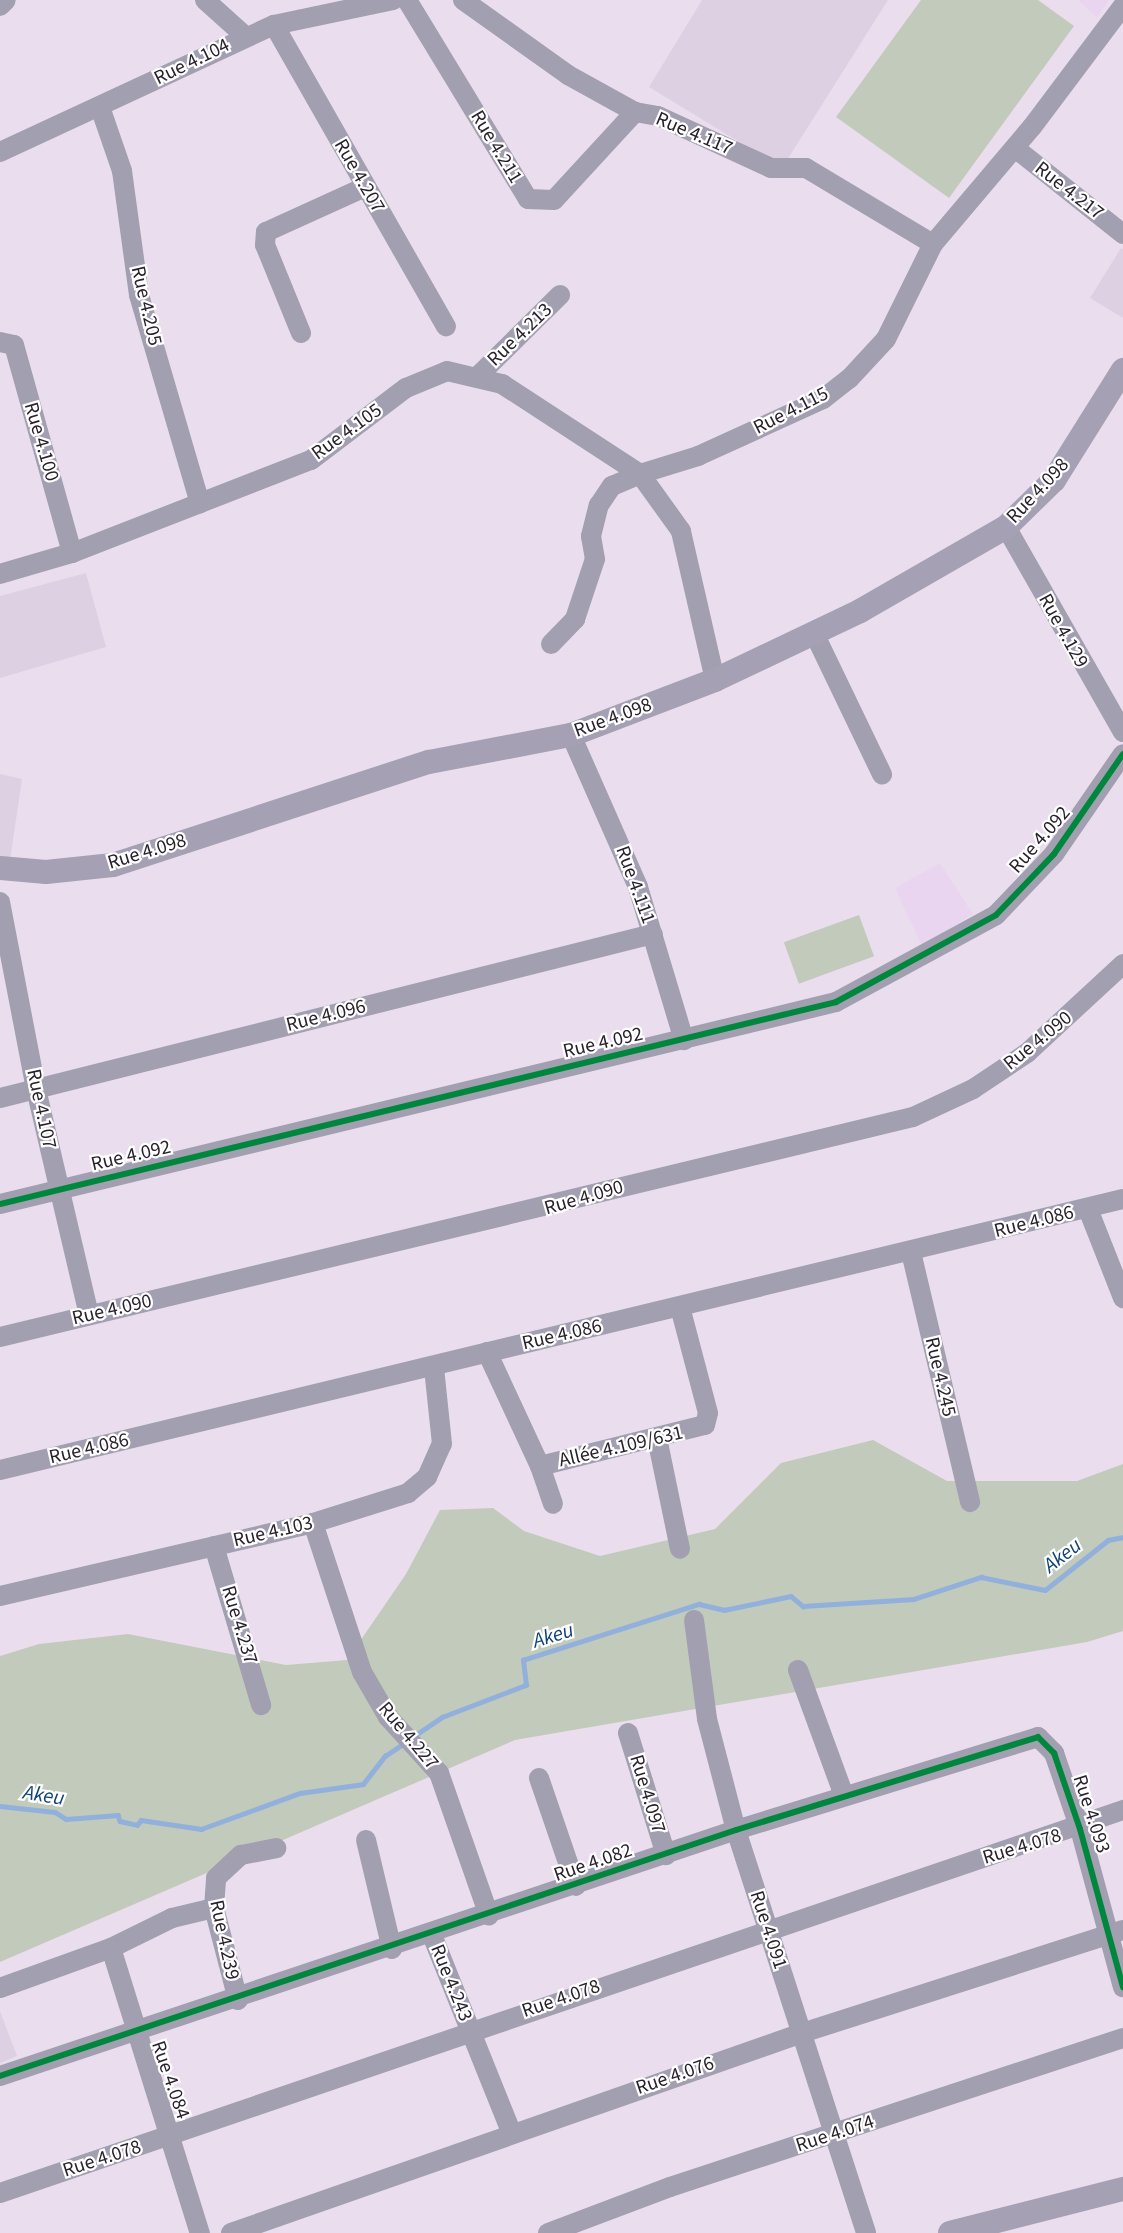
<!DOCTYPE html>
<meta charset="utf-8">
<style>
body{margin:0}
#map{position:relative;width:1123px;height:2233px;overflow:hidden;background:#eadeee;font-family:"Source Sans 3",sans-serif}
div>[style]{position:absolute}
.built>*{inset:0;background:#e9d5ef}
.education>*{inset:0;background:#dcd0e2}
.green>*{inset:0;background:#c2cabc;transform-origin:0 0}
.stream>*{height:4.5px;margin:-2.25px;padding:0 2.25px;transform-origin:2.25px;border-radius:2.25px;background:#92b0dc}
.minor>*{height:20px;margin:-10px;padding:0 10px;transform-origin:10px;border-radius:10px;background:#a19fb0}
.major>*{height:24px;margin:-12px;padding:0 12px;transform-origin:12px;border-radius:12px;background:#a5a0b3}
.cycleway>*{height:6px;margin:-3px;padding:0 3px;transform-origin:3px;border-radius:3px;background:#00873e}
span{translate:-50% -50%;white-space:nowrap;text-align:center;line-height:1.15;-webkit-text-stroke:4.5px #fff;paint-order:stroke}
.street-label{font-size:20px;color:#29212c}
.water-label{font-size:21px;color:#0f4376;font-style:italic}
</style>
<div id="map">
<div class="built">
<i style="clip-path:polygon(1109px 0,1097px 18px,1079px 1px,1080px 0)"></i>
<i style="clip-path:polygon(940px 863px,973px 914px,922px 946px,895px 888px)"></i>
</div>
<div class="education">
<i style="clip-path:polygon(702px 0,888px 0,782px 168px,649px 87px)"></i>
<i style="clip-path:polygon(1121px 248px,1123px 249px,1123px 318px,1090px 298px)"></i>
<i style="clip-path:polygon(86px 573px,106px 647px,0 678px,0 596px)"></i>
<i style="clip-path:polygon(0 774px,22px 779px,10px 860px,0 859px)"></i>
<i style="clip-path:polygon(0 2011px,17px 2056px,0 2063px)"></i>
</div>
<div class="green">
<i style="clip-path:polygon(921px 0,1038px 0,1074px 26px,949px 198px,836px 117px)"></i>
<i style="left:859px;top:915px;width:44px;height:80px;rotate:70deg"></i>
<i style="clip-path:polygon(873px 1440px,947px 1481px,1077px 1481px,1123px 1464px,1123px 1631px,1087px 1642px,515px 1740px,0 1962px,0 1656px,39px 1644px,128px 1634px,286px 1665px,347px 1660px,406px 1574px,440px 1510px,493px 1508px,524px 1531px,600px 1556px,715px 1529px,781px 1463px)"></i>
</div>
<div class="stream">
<i style="left:414px;top:1736px;width:34px;rotate:-34deg"></i>
<i style="left:442px;top:1717px;width:90px;rotate:-20.9deg"></i>
<i style="left:526px;top:1685px;width:25px;rotate:-97deg"></i>
<i style="left:523px;top:1660px;width:185px;rotate:-17.7deg"></i>
<i style="left:699px;top:1604px;width:26px;rotate:13deg"></i>
<i style="left:724px;top:1610px;width:68px;rotate:-11.8deg"></i>
<i style="left:791px;top:1596px;width:16px;rotate:40deg"></i>
<i style="left:803px;top:1606px;width:111px;rotate:-3.6deg"></i>
<i style="left:914px;top:1599px;width:71px;rotate:-18.2deg"></i>
<i style="left:981px;top:1577px;width:65px;rotate:11.5deg"></i>
<i style="left:1045px;top:1590px;width:80px;rotate:-38.4deg"></i>
<i style="left:1108px;top:1540px;width:15px;rotate:-11deg"></i>
<i style="left:0;top:1806px;width:55px;rotate:6.2deg"></i>
<i style="left:55px;top:1812px;width:13px;rotate:32deg"></i>
<i style="left:66px;top:1819px;width:52px;rotate:-4.4deg"></i>
<i style="left:118px;top:1815px;width:6px;rotate:72deg"></i>
<i style="left:120px;top:1821px;width:17px;rotate:13deg"></i>
<i style="left:137px;top:1825px;width:6px;rotate:-51deg"></i>
<i style="left:141px;top:1820px;width:61px;rotate:8.5deg"></i>
<i style="left:201px;top:1829px;width:105px;rotate:-20deg"></i>
<i style="left:300px;top:1793px;width:64px;rotate:-8.1deg"></i>
<i style="left:363px;top:1784px;width:36px;rotate:-52deg"></i>
<i style="left:385px;top:1756px;width:23px;rotate:-34deg"></i>
</div>
<div class="minor">
<i style="left:205px;top:0;width:54px;rotate:42deg"></i>
<i style="left:407px;top:0;width:233px;rotate:58.7deg"></i>
<i style="left:528px;top:199px;width:26px;rotate:2deg"></i>
<i style="left:554px;top:200px;width:120px;rotate:-47.4deg"></i>
<i style="left:463px;top:0;width:129px;rotate:35.5deg"></i>
<i style="left:568px;top:75px;width:77px;rotate:28.9deg"></i>
<i style="left:635px;top:112px;width:23px;rotate:10deg"></i>
<i style="left:658px;top:116px;width:124px;rotate:24.7deg"></i>
<i style="left:771px;top:168px;width:35px"></i>
<i style="left:806px;top:168px;width:148px;rotate:30.9deg"></i>
<i style="left:0;top:6px;width:8px;rotate:-45deg"></i>
<i style="left:274px;top:25px;width:347px;rotate:60.3deg"></i>
<i style="left:100px;top:107px;width:68px;rotate:71deg"></i>
<i style="left:122px;top:171px;width:125px;rotate:82.2deg"></i>
<i style="left:139px;top:295px;width:217px;rotate:73.7deg"></i>
<i style="left:1015px;top:148px;width:138px;rotate:38.5deg"></i>
<i style="left:0;top:152px;width:302px;rotate:-24.9deg"></i>
<i style="left:274px;top:25px;width:122px;rotate:-11.9deg"></i>
<i style="left:301px;top:333px;width:95px;rotate:-112.2deg"></i>
<i style="left:265px;top:245px;width:13px;rotate:-86deg"></i>
<i style="left:266px;top:232px;width:109px;rotate:-24.4deg"></i>
<i style="left:0;top:342px;width:14px;rotate:12deg"></i>
<i style="left:14px;top:345px;width:216px;rotate:74.4deg"></i>
<i style="left:479px;top:375px;width:114px;rotate:-44.6deg"></i>
<i style="left:1006px;top:527px;width:236px;rotate:60.3deg"></i>
<i style="left:0;top:574px;width:75px;rotate:-16.3deg"></i>
<i style="left:72px;top:553px;width:256px;rotate:-21.3deg"></i>
<i style="left:311px;top:460px;width:119px;rotate:-37.2deg"></i>
<i style="left:406px;top:388px;width:44px;rotate:-22.5deg"></i>
<i style="left:447px;top:371px;width:57px;rotate:13.3deg"></i>
<i style="left:502px;top:384px;width:165px;rotate:33.1deg"></i>
<i style="left:814px;top:633px;width:157px;rotate:64.3deg"></i>
<i style="left:551px;top:644px;width:35px;rotate:-46deg"></i>
<i style="left:575px;top:619px;width:63px;rotate:-71.6deg"></i>
<i style="left:595px;top:559px;width:23px;rotate:-100deg"></i>
<i style="left:591px;top:536px;width:32px;rotate:-76deg"></i>
<i style="left:599px;top:505px;width:23px;rotate:-56deg"></i>
<i style="left:612px;top:486px;width:30px;rotate:-23deg"></i>
<i style="left:715px;top:680px;width:153px;rotate:-102.9deg"></i>
<i style="left:681px;top:531px;width:70px;rotate:-125.7deg"></i>
<i style="left:640px;top:474px;width:61px;rotate:-17.2deg"></i>
<i style="left:698px;top:456px;width:137px;rotate:-24.5deg"></i>
<i style="left:823px;top:399px;width:33px;rotate:-38deg"></i>
<i style="left:849px;top:379px;width:54px;rotate:-47.2deg"></i>
<i style="left:886px;top:339px;width:106px;rotate:-63.7deg"></i>
<i style="left:933px;top:244px;width:153px;rotate:-49.8deg"></i>
<i style="left:1032px;top:127px;width:151px;rotate:-53.1deg"></i>
<i style="left:571px;top:735px;width:166px;rotate:66.2deg"></i>
<i style="left:638px;top:887px;width:160px;rotate:73.3deg"></i>
<i style="left:0;top:902px;width:190px;rotate:79.1deg"></i>
<i style="left:36px;top:1089px;width:232px;rotate:76.8deg"></i>
<i style="left:0;top:1098px;width:673px;rotate:-14.1deg"></i>
<i style="left:0;top:1204px;width:860px;rotate:-13.58deg"></i>
<i style="left:836px;top:1002px;width:182px;rotate:-28.5deg"></i>
<i style="left:996px;top:915px;width:84px;rotate:-46.4deg"></i>
<i style="left:1054px;top:854px;width:121px;rotate:-55.4deg"></i>
<i style="left:1088px;top:1209px;width:96px;rotate:68.5deg"></i>
<i style="left:911px;top:1252px;width:257px;rotate:76.7deg"></i>
<i style="left:0;top:1337px;width:939px;rotate:-13.55deg"></i>
<i style="left:913px;top:1117px;width:66px;rotate:-25deg"></i>
<i style="left:973px;top:1089px;width:65px;rotate:-33.7deg"></i>
<i style="left:1027px;top:1053px;width:131px;rotate:-42.8deg"></i>
<i style="left:487px;top:1352px;width:126px;rotate:65.1deg"></i>
<i style="left:540px;top:1466px;width:170px;rotate:-14deg"></i>
<i style="left:705px;top:1425px;width:12px;rotate:-76deg"></i>
<i style="left:708px;top:1413px;width:110px;rotate:-104.8deg"></i>
<i style="left:657px;top:1438px;width:113px;rotate:78.3deg"></i>
<i style="left:540px;top:1466px;width:40px;rotate:71.1deg"></i>
<i style="left:0;top:1470px;width:1155px;rotate:-13.57deg"></i>
<i style="left:313px;top:1523px;width:157px;rotate:71.8deg"></i>
<i style="left:362px;top:1672px;width:52px;rotate:60deg"></i>
<i style="left:388px;top:1717px;width:76px;rotate:47.7deg"></i>
<i style="left:439px;top:1773px;width:151px;rotate:70.7deg"></i>
<i style="left:214px;top:1546px;width:166px;rotate:73.5deg"></i>
<i style="left:0;top:1596px;width:321px;rotate:-13.1deg"></i>
<i style="left:313px;top:1523px;width:100px;rotate:-17.5deg"></i>
<i style="left:408px;top:1493px;width:25px;rotate:-40deg"></i>
<i style="left:427px;top:1477px;width:36px;rotate:-66deg"></i>
<i style="left:442px;top:1444px;width:76px;rotate:-96deg"></i>
<i style="left:694px;top:1620px;width:100px;rotate:82.5deg"></i>
<i style="left:707px;top:1719px;width:115px;rotate:75.4deg"></i>
<i style="left:736px;top:1830px;width:423px;rotate:72.1deg"></i>
<i style="left:798px;top:1670px;width:134px;rotate:69.9deg"></i>
<i style="left:628px;top:1733px;width:128px;rotate:72.7deg"></i>
<i style="left:539px;top:1778px;width:114px;rotate:71.1deg"></i>
<i style="left:366px;top:1840px;width:112px;rotate:76.6deg"></i>
<i style="left:432px;top:1935px;width:212px;rotate:68.1deg"></i>
<i style="left:111px;top:1948px;width:68px;rotate:-26.2deg"></i>
<i style="left:172px;top:1918px;width:43px;rotate:-13.4deg"></i>
<i style="left:0;top:1988px;width:118px;rotate:-19.8deg"></i>
<i style="left:111px;top:1948px;width:299px;rotate:72.7deg"></i>
<i style="left:238px;top:2000px;width:95px;rotate:-104.6deg"></i>
<i style="left:214px;top:1908px;width:30px;rotate:-86deg"></i>
<i style="left:216px;top:1878px;width:34px;rotate:-43deg"></i>
<i style="left:241px;top:1855px;width:36px;rotate:-11deg"></i>
<i style="left:0;top:2076px;width:776px;rotate:-18.48deg"></i>
<i style="left:736px;top:1830px;width:316px;rotate:-17.1deg"></i>
<i style="left:1038px;top:1737px;width:23px;rotate:45deg"></i>
<i style="left:1054px;top:1753px;width:80px;rotate:71.1deg"></i>
<i style="left:1080px;top:1829px;width:164px;rotate:74.8deg"></i>
<i style="left:0;top:2193px;width:1187px;rotate:-18.83deg"></i>
<i style="left:231px;top:2233px;width:605px;rotate:-19.3deg"></i>
<i style="left:802px;top:2033px;width:337px;rotate:-17.8deg"></i>
<i style="left:548px;top:2233px;width:130px;rotate:-20.7deg"></i>
<i style="left:670px;top:2187px;width:477px;rotate:-18.2deg"></i>
</div>
<div class="major">
<i style="left:0;top:868px;width:46px;rotate:5deg"></i>
<i style="left:46px;top:872px;width:67px;rotate:-6deg"></i>
<i style="left:113px;top:865px;width:332px;rotate:-18.1deg"></i>
<i style="left:429px;top:762px;width:145px;rotate:-10.8deg"></i>
<i style="left:571px;top:735px;width:154px;rotate:-20.9deg"></i>
<i style="left:715px;top:680px;width:161px;rotate:-25.4deg"></i>
<i style="left:860px;top:611px;width:168px;rotate:-29.9deg"></i>
<i style="left:1006px;top:527px;width:67px;rotate:-44.4deg"></i>
<i style="left:1054px;top:480px;width:130px;rotate:-57.9deg"></i>
<i style="left:950px;top:2233px;width:179px;rotate:-14.3deg"></i>
</div>
<div class="cycleway">
<i style="left:0;top:1204px;width:860px;rotate:-13.58deg"></i>
<i style="left:836px;top:1002px;width:182px;rotate:-28.5deg"></i>
<i style="left:996px;top:915px;width:84px;rotate:-46.4deg"></i>
<i style="left:1054px;top:854px;width:121px;rotate:-55.4deg"></i>
<i style="left:0;top:2076px;width:776px;rotate:-18.48deg"></i>
<i style="left:736px;top:1830px;width:316px;rotate:-17.1deg"></i>
<i style="left:1038px;top:1737px;width:23px;rotate:45deg"></i>
<i style="left:1054px;top:1753px;width:80px;rotate:71.1deg"></i>
<i style="left:1080px;top:1829px;width:164px;rotate:74.8deg"></i>
</div>
<div class="street-label">
<span style="left:192px;top:62px;rotate:-26deg">Rue 4.104</span>
<span style="left:694px;top:134px;rotate:23deg">Rue 4.117</span>
<span style="left:496px;top:147px;rotate:59deg">Rue 4.211</span>
<span style="left:359px;top:176px;rotate:60deg">Rue 4.207</span>
<span style="left:1069px;top:191px;rotate:38deg">Rue 4.217</span>
<span style="left:146px;top:306px;rotate:77deg">Rue 4.205</span>
<span style="left:520px;top:335px;rotate:-44deg">Rue 4.213</span>
<span style="left:791px;top:411px;rotate:-27deg">Rue 4.115</span>
<span style="left:347px;top:432px;rotate:-36deg">Rue 4.105</span>
<span style="left:41px;top:442px;rotate:74deg">Rue 4.100</span>
<span style="left:1038px;top:491px;rotate:-47deg">Rue 4.098</span>
<span style="left:1063px;top:631px;rotate:61deg">Rue 4.129</span>
<span style="left:613px;top:718px;rotate:-20deg">Rue 4.098</span>
<span style="left:1040px;top:840px;rotate:-49deg">Rue 4.092</span>
<span style="left:147px;top:852px;rotate:-17deg">Rue 4.098</span>
<span style="left:635px;top:885px;rotate:70deg">Rue 4.111</span>
<span style="left:326px;top:1016px;rotate:-14deg">Rue 4.096</span>
<span style="left:1038px;top:1041px;rotate:-39deg">Rue 4.090</span>
<span style="left:603px;top:1043px;rotate:-13deg">Rue 4.092</span>
<span style="left:41px;top:1109px;rotate:78deg">Rue 4.107</span>
<span style="left:131px;top:1156px;rotate:-13deg">Rue 4.092</span>
<span style="left:584px;top:1198px;rotate:-16deg">Rue 4.090</span>
<span style="left:1034px;top:1222px;rotate:-14deg">Rue 4.086</span>
<span style="left:112px;top:1310px;rotate:-13deg">Rue 4.090</span>
<span style="left:562px;top:1335px;rotate:-13deg">Rue 4.086</span>
<span style="left:940px;top:1377px;rotate:77deg">Rue 4.245</span>
<span style="left:621px;top:1447px;rotate:-13deg">Allée 4.109/631</span>
<span style="left:89px;top:1449px;rotate:-13deg">Rue 4.086</span>
<span style="left:273px;top:1532px;rotate:-13deg">Rue 4.103</span>
<span style="left:239px;top:1625px;rotate:73deg">Rue 4.237</span>
<span style="left:408px;top:1736px;rotate:50deg">Rue 4.227</span>
<span style="left:647px;top:1794px;rotate:73deg">Rue 4.097</span>
<span style="left:1091px;top:1814px;rotate:72deg">Rue 4.093</span>
<span style="left:1022px;top:1847px;rotate:-17deg">Rue 4.078</span>
<span style="left:593px;top:1863px;rotate:-19deg">Rue 4.082</span>
<span style="left:768px;top:1930px;rotate:72deg">Rue 4.091</span>
<span style="left:224px;top:1940px;rotate:78deg">Rue 4.239</span>
<span style="left:451px;top:1983px;rotate:68deg">Rue 4.243</span>
<span style="left:561px;top:1999px;rotate:-19deg">Rue 4.078</span>
<span style="left:675px;top:2076px;rotate:-19deg">Rue 4.076</span>
<span style="left:170px;top:2080px;rotate:71deg">Rue 4.084</span>
<span style="left:835px;top:2134px;rotate:-18deg">Rue 4.074</span>
<span style="left:102px;top:2159px;rotate:-18deg">Rue 4.078</span>
</div>
<div class="water-label">
<span style="left:1062px;top:1555px;rotate:-38deg">Akeu</span>
<span style="left:553px;top:1635px;rotate:-17deg">Akeu</span>
<span style="left:44px;top:1795px;rotate:9deg">Akeu</span>
</div>
</div>
